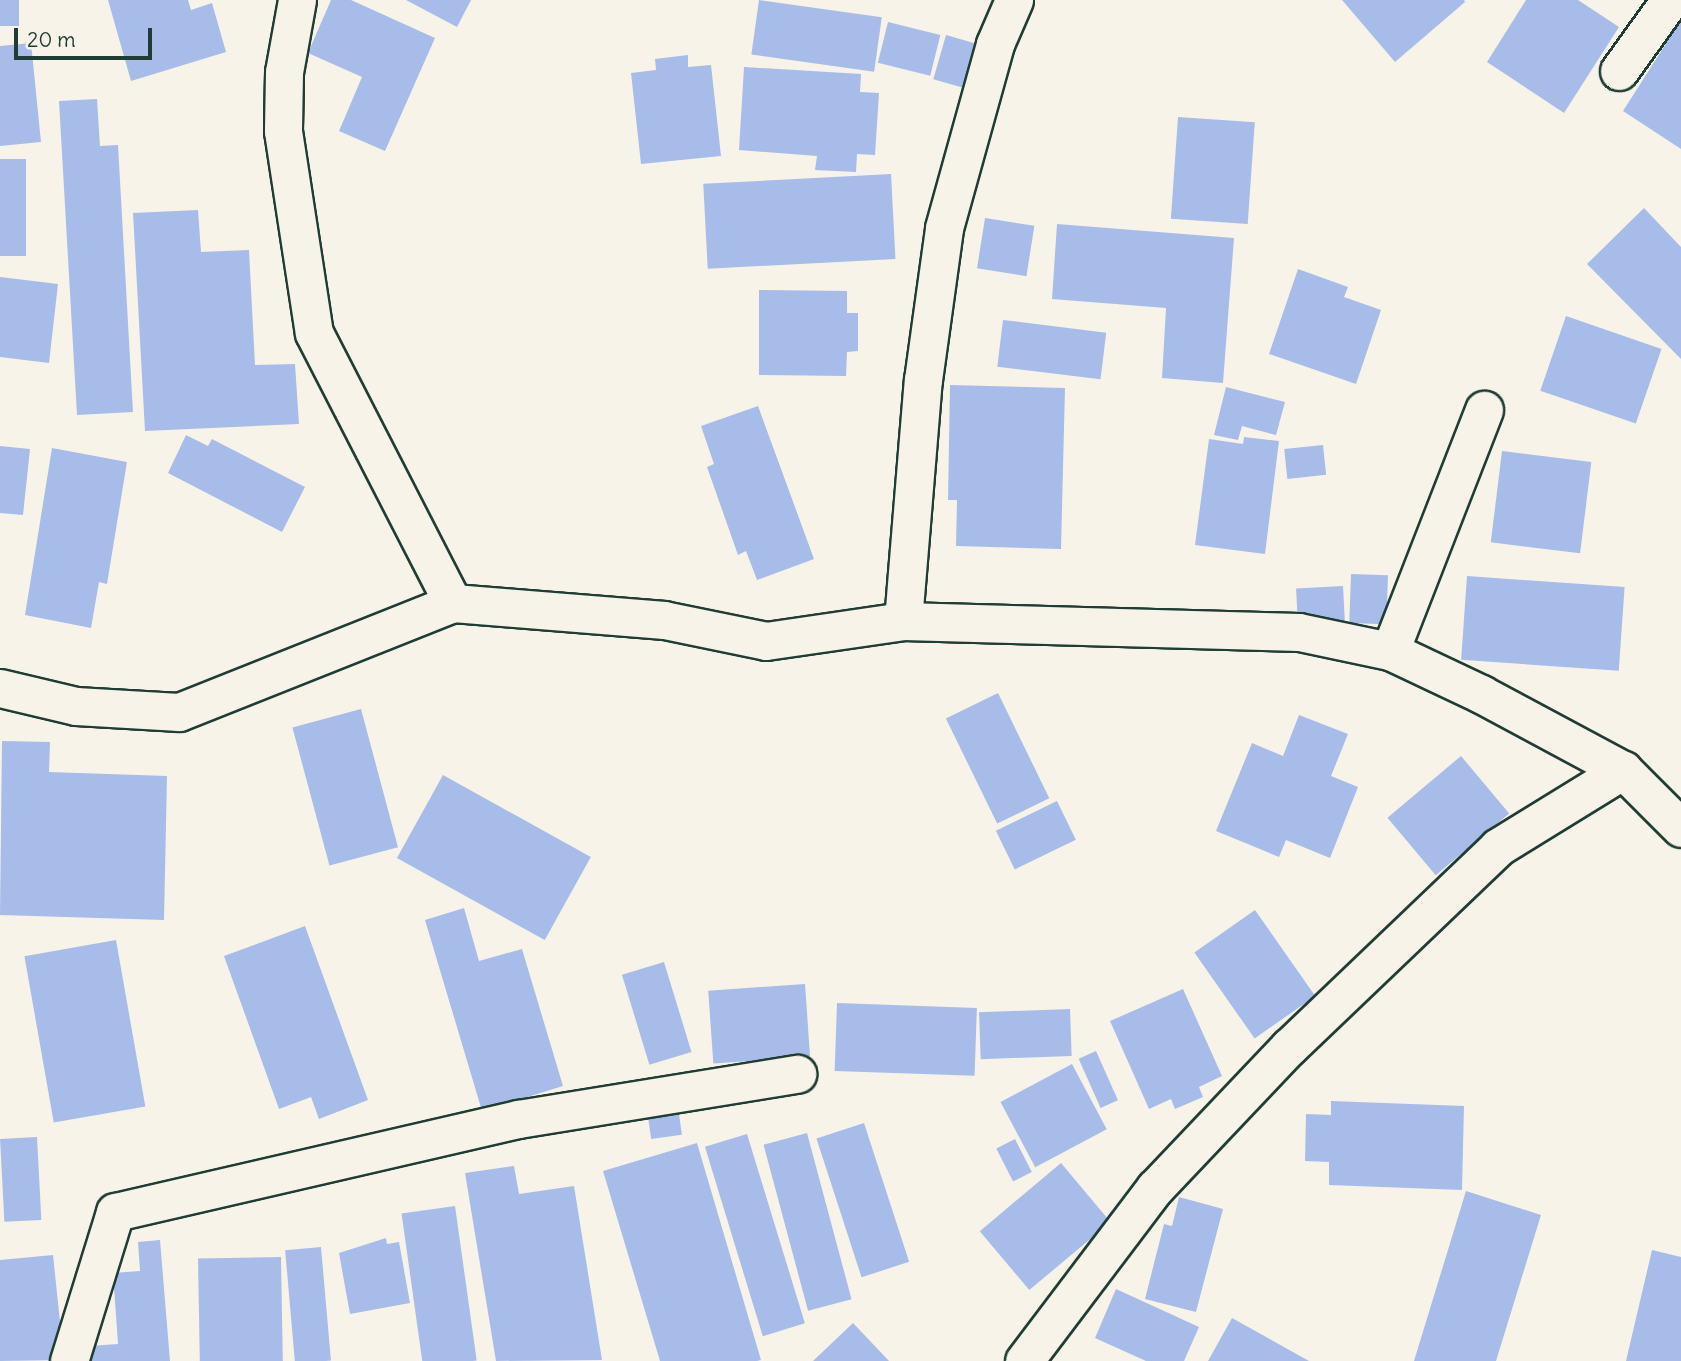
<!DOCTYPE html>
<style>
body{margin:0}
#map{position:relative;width:1681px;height:1361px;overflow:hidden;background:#f7f3e8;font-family:Delius,sans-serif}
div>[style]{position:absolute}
.building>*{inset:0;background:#a8bcea;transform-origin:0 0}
.roads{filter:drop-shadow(2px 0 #1f3d34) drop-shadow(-2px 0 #1f3d34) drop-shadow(0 2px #1f3d34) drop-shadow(0 -2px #1f3d34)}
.street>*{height:37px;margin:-18.5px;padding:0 18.5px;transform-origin:18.5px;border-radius:18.5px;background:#f7f3e8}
span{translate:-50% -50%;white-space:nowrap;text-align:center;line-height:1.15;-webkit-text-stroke:6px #f7f3e8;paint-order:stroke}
.scale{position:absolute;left:14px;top:28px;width:138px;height:32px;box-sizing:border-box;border:4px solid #1f3d34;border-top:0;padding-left:9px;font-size:21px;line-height:24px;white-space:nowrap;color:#1f3d34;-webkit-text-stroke:5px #f7f3e8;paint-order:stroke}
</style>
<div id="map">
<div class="building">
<i style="left:0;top:0;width:19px;height:26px"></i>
<i style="clip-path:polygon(108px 0,188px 0,191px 10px,212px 3px,226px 52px,131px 81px)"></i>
<i style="clip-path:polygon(331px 0,351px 0,435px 38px,385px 151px,339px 131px,362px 77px,308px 53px)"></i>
<i style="clip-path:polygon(406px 0,471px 0,457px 27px)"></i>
<i style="left:759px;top:0;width:124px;height:55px;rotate:8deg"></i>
<i style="clip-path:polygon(1342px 0,1464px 0,1465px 2px,1395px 62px)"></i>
<i style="clip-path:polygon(1526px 0,1578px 0,1619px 27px,1564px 113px,1487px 62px)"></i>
<i style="clip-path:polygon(1681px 20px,1681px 149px,1623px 111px)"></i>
<i style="left:888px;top:22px;width:54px;height:42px;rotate:14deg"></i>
<i style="left:946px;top:35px;width:45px;height:46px;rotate:16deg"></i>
<i style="clip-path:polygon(31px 43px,41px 142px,0 146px,0 46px)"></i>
<i style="clip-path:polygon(688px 55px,688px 67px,711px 65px,721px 156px,641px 164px,631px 73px,656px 70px,655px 59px)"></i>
<i style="clip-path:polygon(744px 67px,861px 74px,860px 92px,879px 93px,875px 155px,857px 154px,856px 172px,815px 170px,817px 156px,739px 150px)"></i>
<i style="clip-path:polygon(97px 99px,100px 146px,118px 145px,133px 412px,77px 415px,59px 101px)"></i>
<i style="left:1178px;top:117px;width:77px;height:102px;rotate:4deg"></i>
<i style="left:0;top:159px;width:26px;height:97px"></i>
<i style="left:891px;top:174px;width:85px;height:188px;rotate:87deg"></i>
<i style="clip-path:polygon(1644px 208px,1681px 247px,1681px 359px,1587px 264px)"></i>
<i style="clip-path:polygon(198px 210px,201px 252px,249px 250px,255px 365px,295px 364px,299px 424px,145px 431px,133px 213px)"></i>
<i style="left:985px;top:218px;width:50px;height:51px;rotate:9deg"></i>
<i style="clip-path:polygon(1057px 224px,1234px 238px,1223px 383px,1162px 378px,1166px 308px,1052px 299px)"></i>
<i style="clip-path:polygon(1298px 269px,1348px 287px,1344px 297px,1381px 310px,1356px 384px,1269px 354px)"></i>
<i style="clip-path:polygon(0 277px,58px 284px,49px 363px,0 357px)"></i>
<i style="clip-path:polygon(759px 290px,847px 291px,847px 313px,858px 313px,858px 351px,847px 352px,846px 376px,759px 375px)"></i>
<i style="left:1566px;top:316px;width:101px;height:79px;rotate:19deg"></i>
<i style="left:1003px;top:320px;width:104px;height:47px;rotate:7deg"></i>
<i style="clip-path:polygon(950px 385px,1065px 388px,1061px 549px,956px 546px,957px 500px,948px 500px)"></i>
<i style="clip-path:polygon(1226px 387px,1285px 402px,1276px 435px,1242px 426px,1238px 440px,1214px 435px)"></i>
<i style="clip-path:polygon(758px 406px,814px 559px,757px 580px,746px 551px,738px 555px,707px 467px,714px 464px,701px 426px)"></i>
<i style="clip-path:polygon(186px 435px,208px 446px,212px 439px,305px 487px,282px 532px,168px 473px)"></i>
<i style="clip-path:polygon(1244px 437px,1279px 441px,1265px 554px,1195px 545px,1209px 439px,1243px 444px)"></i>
<i style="left:1323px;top:445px;width:30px;height:39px;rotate:84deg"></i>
<i style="clip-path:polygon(0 446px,30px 449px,23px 515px,0 513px)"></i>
<i style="clip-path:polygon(52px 448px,127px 462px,107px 584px,99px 582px,91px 628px,25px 615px)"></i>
<i style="left:1502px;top:451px;width:90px;height:92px;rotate:7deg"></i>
<i style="left:1351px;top:574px;width:37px;height:49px;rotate:2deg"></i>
<i style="left:1467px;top:576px;width:158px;height:84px;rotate:4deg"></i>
<i style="left:1343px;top:586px;width:35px;height:47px;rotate:87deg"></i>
<i style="left:998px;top:693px;width:117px;height:58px;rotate:64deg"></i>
<i style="left:361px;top:709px;width:143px;height:71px;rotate:75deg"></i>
<i style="clip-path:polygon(1299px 715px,1348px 734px,1331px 776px,1358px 787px,1330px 858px,1286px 840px,1279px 857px,1216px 831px,1252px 743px,1283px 756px)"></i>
<i style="clip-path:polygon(2px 741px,50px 742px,49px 772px,167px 776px,164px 920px,0 915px)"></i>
<i style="left:1461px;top:756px;width:75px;height:96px;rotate:50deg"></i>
<i style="left:443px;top:775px;width:169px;height:95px;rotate:29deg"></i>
<i style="left:1057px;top:801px;width:43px;height:68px;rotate:64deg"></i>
<i style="clip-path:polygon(464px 908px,479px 961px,522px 949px,563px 1086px,482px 1111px,425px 920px)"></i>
<i style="left:1255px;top:910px;width:105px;height:74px;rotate:55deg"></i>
<i style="clip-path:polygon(305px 926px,368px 1100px,319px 1119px,311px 1097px,279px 1109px,224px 956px)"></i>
<i style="left:116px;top:940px;width:169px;height:93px;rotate:80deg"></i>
<i style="left:664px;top:962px;width:94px;height:44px;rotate:73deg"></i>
<i style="left:805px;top:984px;width:73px;height:97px;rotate:86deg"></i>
<i style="clip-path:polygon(1183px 989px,1222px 1076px,1199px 1087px,1203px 1097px,1175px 1109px,1171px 1099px,1149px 1109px,1110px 1021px)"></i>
<i style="left:837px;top:1003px;width:140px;height:68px;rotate:2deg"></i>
<i style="left:1070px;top:1009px;width:47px;height:91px;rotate:88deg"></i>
<i style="left:1096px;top:1051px;width:54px;height:19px;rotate:66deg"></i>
<i style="left:1072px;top:1064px;width:74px;height:81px;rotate:62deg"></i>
<i style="clip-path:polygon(1331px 1101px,1464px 1106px,1462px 1190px,1329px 1185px,1329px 1162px,1305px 1161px,1306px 1114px,1331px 1115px)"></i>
<i style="left:678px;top:1107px;width:28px;height:31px;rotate:82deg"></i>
<i style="left:864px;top:1123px;width:146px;height:50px;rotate:72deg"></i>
<i style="left:807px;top:1133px;width:172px;height:45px;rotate:75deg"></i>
<i style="left:747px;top:1134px;width:198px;height:44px;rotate:73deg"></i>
<i style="left:37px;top:1137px;width:83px;height:37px;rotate:87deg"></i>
<i style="left:1015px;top:1139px;width:37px;height:21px;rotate:63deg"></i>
<i style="clip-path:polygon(697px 1143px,761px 1360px,757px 1361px,660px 1361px,603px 1171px)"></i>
<i style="left:1061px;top:1163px;width:77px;height:106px;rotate:50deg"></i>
<i style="clip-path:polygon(514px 1166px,519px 1194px,574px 1186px,602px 1360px,496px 1361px,465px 1173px)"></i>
<i style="clip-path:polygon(1466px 1191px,1541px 1215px,1496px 1361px,1414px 1361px)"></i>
<i style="clip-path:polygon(1179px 1197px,1223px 1209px,1196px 1312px,1145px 1299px,1164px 1224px,1172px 1226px)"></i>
<i style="left:455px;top:1206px;width:156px;height:54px;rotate:82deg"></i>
<i style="clip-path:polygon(386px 1238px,387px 1244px,399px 1242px,410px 1303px,350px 1314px,339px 1253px)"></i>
<i style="clip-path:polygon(160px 1240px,170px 1361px,91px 1361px,89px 1346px,118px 1344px,113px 1273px,140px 1271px,138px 1242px)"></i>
<i style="left:321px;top:1247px;width:114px;height:36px;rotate:85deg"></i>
<i style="clip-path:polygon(1652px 1250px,1681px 1257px,1681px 1361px,1626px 1361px)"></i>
<i style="clip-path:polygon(53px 1255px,64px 1360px,0 1361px,0 1260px)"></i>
<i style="left:281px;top:1257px;width:104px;height:83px;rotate:89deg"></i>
<i style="clip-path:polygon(1116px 1289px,1199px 1327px,1184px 1361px,1146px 1361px,1095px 1338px)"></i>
<i style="clip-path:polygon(1232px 1318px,1309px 1361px,1208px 1361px)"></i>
<i style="clip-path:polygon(853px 1323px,889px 1361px,813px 1361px)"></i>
</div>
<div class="roads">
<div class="street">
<i style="left:297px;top:0;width:73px;rotate:100.2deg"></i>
<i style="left:284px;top:72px;width:59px;rotate:91deg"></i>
<i style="left:283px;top:131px;width:204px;rotate:81.3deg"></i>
<i style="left:314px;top:333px;width:304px;rotate:62.8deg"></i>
<i style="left:1619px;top:71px;width:87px;rotate:-54.3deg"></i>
<i style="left:903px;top:621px;width:242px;rotate:-85.3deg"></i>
<i style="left:923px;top:380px;width:153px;rotate:-82.1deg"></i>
<i style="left:944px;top:228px;width:191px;rotate:-74.5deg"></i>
<i style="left:995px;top:44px;width:48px;rotate:-66.6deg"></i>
<i style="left:1390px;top:651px;width:259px;rotate:-68.7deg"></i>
<i style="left:0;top:688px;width:78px;rotate:13.3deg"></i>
<i style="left:76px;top:706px;width:103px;rotate:3.3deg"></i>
<i style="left:179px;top:712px;width:295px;rotate:-21.7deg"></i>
<i style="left:453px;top:603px;width:212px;rotate:4.6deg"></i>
<i style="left:664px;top:620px;width:104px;rotate:11.6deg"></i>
<i style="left:766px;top:641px;width:138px;rotate:-8.3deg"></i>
<i style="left:903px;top:621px;width:396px;rotate:1.6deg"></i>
<i style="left:1299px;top:632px;width:93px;rotate:11.8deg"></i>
<i style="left:1390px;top:651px;width:101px;rotate:25.3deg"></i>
<i style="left:1481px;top:694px;width:161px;rotate:28.2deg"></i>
<i style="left:1623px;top:770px;width:82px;rotate:45deg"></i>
<i style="left:69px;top:1361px;width:156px;rotate:-72.8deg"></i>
<i style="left:115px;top:1212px;width:414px;rotate:-13deg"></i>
<i style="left:518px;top:1119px;width:283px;rotate:-9.2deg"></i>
<i style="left:1024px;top:1361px;width:217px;rotate:-52.9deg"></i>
<i style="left:1155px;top:1188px;width:195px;rotate:-46.5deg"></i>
<i style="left:1289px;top:1047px;width:289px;rotate:-43.7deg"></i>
<i style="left:1498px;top:847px;width:147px;rotate:-31.6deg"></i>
</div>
</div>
<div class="scale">20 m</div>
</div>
